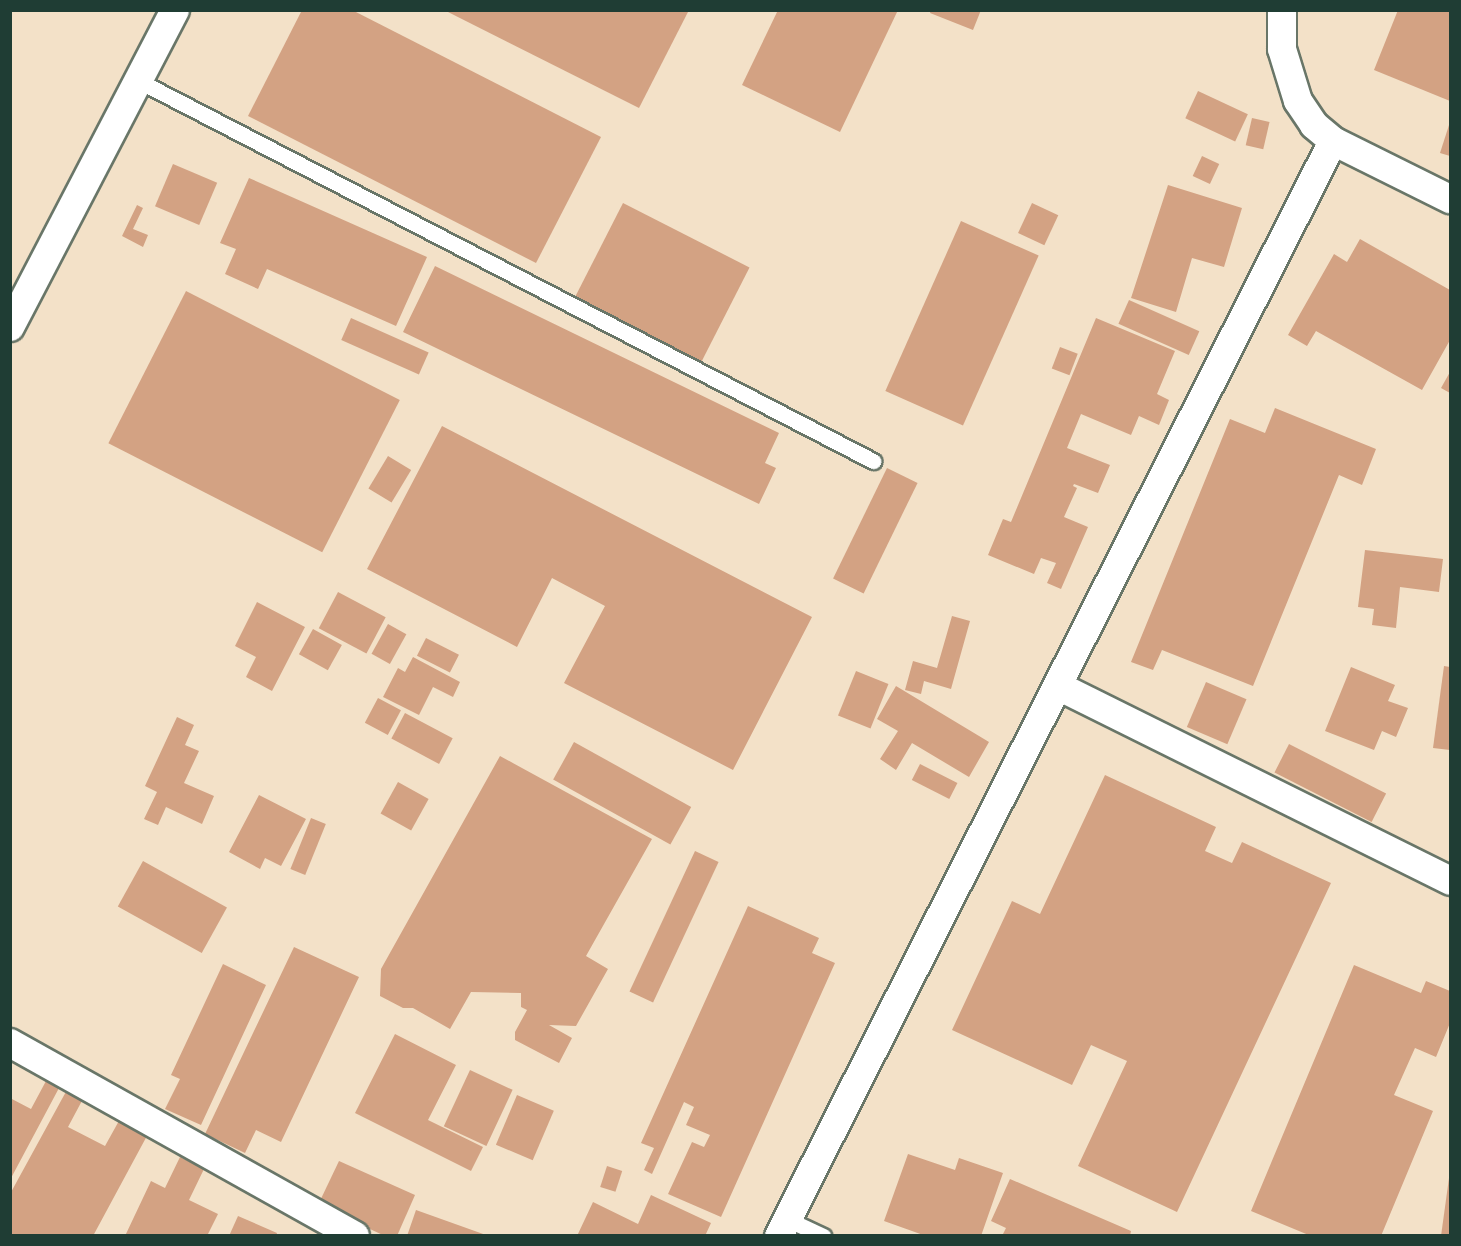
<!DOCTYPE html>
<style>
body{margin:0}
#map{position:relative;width:1461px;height:1246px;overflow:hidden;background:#f3e1c8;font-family:"Architects Daughter",sans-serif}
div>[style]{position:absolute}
.building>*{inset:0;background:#d3a283;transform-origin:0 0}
.roads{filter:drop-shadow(2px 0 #697668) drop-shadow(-2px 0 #697668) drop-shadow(0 2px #697668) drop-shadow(0 -2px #697668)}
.service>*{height:15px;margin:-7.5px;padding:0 7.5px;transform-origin:7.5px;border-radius:7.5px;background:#fff}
.minor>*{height:28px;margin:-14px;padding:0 14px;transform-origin:14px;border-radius:14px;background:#fff}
span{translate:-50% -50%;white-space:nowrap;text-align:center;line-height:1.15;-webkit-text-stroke:4.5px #f6f6f2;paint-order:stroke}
.frame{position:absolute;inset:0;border:12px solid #1f3d34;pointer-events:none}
</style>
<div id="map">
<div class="building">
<i style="clip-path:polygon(302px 10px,352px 10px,601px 137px,536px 263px,248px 116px)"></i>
<i style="clip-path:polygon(444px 10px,689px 10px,639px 108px)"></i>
<i style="clip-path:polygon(778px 10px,898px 10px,840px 132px,742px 85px)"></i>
<i style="clip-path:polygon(931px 10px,981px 10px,973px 30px,930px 13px)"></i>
<i style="clip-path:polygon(1398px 10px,1450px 10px,1450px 101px,1374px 70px)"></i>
<i style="left:1198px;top:91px;width:55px;height:30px;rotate:25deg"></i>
<i style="left:1252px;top:118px;width:18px;height:28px;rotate:13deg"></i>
<i style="clip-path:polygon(1450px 122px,1450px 156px,1440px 153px)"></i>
<i style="left:1202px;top:156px;width:19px;height:22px;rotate:25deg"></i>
<i style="left:173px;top:164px;width:48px;height:46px;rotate:23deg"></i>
<i style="clip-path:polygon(249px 178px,427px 257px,396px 326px,267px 269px,258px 289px,225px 274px,236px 249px,220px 243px)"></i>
<i style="clip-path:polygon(1168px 185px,1242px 208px,1224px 267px,1192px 258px,1176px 312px,1131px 298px)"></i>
<i style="left:623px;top:203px;width:142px;height:107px;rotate:27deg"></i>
<i style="left:1032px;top:203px;width:29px;height:33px;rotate:25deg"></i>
<i style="clip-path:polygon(137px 205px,143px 208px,133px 229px,148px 235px,143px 247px,122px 236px)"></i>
<i style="left:961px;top:221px;width:85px;height:186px;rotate:24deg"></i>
<i style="clip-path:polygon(1360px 239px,1450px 290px,1450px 340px,1422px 390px,1316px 331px,1307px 346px,1288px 335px,1334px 254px,1347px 262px)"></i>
<i style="clip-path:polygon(435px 266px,779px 433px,765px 463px,776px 468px,759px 504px,403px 332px)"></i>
<i style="left:186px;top:291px;width:240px;height:171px;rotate:27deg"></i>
<i style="left:1129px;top:300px;width:77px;height:26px;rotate:24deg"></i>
<i style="left:351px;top:318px;width:85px;height:24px;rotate:24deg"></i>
<i style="clip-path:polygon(1096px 318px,1175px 351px,1157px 394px,1169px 400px,1159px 425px,1139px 416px,1131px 435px,1081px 414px,1067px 448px,1110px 465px,1098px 493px,1074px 484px,1073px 486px,1077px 488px,1064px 517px,1088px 527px,1061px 589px,1047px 583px,1056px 563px,1041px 558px,1034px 574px,988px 555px,1003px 519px,1011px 522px)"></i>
<i style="left:1060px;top:347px;width:19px;height:23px;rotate:21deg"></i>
<i style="clip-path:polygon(1450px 372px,1450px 393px,1441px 388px)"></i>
<i style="clip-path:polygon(1275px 408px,1376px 449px,1362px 485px,1339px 475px,1253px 686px,1162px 650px,1153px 670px,1131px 662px,1230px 419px,1265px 433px)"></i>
<i style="clip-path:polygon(442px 426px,812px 617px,733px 770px,564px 683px,605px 606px,552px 578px,517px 647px,367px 569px)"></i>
<i style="left:388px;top:456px;width:27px;height:38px;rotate:31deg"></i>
<i style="left:887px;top:468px;width:34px;height:123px;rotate:26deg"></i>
<i style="clip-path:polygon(1365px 550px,1443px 559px,1439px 592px,1400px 587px,1396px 628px,1372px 625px,1374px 609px,1358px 607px)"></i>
<i style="left:338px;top:592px;width:54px;height:41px;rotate:28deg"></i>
<i style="clip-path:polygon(257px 602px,305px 627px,272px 691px,246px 677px,256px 657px,235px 646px)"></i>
<i style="clip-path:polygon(952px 616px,970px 621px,951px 689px,924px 681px,921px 694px,905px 690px,913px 661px,937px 668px)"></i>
<i style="left:388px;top:624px;width:21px;height:34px;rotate:29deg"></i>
<i style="left:313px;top:629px;width:33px;height:29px;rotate:29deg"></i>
<i style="left:426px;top:638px;width:37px;height:20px;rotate:27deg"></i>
<i style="clip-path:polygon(413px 657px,460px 682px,453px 697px,433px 687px,419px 715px,383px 697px,398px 668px,405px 672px)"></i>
<i style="clip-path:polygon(1444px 666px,1450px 667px,1450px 750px,1433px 748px)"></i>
<i style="clip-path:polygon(1351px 667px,1395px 685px,1388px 701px,1408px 708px,1396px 737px,1382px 731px,1374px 750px,1325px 731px)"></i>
<i style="left:856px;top:671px;width:35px;height:48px;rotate:22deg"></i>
<i style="left:1206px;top:682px;width:44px;height:49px;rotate:23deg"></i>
<i style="clip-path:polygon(896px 686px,989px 742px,969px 777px,912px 743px,896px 770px,880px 759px,898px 731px,877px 719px)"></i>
<i style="left:378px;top:698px;width:26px;height:28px;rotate:28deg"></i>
<i style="left:405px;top:713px;width:54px;height:29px;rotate:28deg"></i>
<i style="clip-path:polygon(177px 717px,194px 725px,185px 745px,199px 751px,184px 783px,214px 796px,202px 824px,166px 807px,158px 825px,144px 819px,157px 792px,145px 786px)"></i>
<i style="left:574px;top:742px;width:134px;height:43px;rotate:29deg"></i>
<i style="left:1289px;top:744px;width:109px;height:32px;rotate:27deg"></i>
<i style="clip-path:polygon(500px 756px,652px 839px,586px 956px,608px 969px,576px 1026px,549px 1025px,572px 1038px,559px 1063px,515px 1040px,515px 1032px,527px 1010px,521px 1007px,521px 993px,471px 992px,450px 1029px,413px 1008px,403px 1008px,380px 996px,381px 969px)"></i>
<i style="left:920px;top:764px;width:42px;height:18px;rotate:27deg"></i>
<i style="clip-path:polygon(1105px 775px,1216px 827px,1205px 851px,1232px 863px,1242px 842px,1331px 883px,1177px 1212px,1078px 1166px,1127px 1061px,1091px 1045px,1072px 1085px,952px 1030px,1012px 901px,1040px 914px)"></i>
<i style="left:398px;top:782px;width:35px;height:36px;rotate:29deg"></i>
<i style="clip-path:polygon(259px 795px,306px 819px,281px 866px,265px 858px,260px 869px,229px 852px)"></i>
<i style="left:311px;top:818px;width:16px;height:55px;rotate:22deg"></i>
<i style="left:695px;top:851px;width:26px;height:155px;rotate:25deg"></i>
<i style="left:143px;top:861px;width:96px;height:52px;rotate:29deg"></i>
<i style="clip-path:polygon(748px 906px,819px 938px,812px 953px,835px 963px,721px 1217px,668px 1194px,692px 1142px,704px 1147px,710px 1135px,686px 1125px,694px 1107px,684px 1102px,652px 1174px,644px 1170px,654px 1148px,641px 1143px)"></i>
<i style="clip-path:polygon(294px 947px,359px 977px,281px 1142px,256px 1130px,245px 1153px,205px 1134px)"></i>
<i style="clip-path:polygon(223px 964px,266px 985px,201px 1125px,165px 1109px,180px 1079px,171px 1075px)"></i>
<i style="clip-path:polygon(1354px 965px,1421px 993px,1426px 981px,1450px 991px,1450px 1023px,1436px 1057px,1415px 1048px,1394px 1095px,1433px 1111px,1381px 1236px,1311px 1236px,1251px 1211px)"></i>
<i style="clip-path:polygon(395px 1034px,456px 1065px,428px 1120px,483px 1147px,471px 1171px,355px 1113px)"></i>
<i style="left:470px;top:1070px;width:47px;height:62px;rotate:25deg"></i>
<i style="clip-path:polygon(46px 1081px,59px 1088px,10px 1180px,10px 1098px,31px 1109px)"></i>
<i style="clip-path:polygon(68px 1088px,84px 1097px,68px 1127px,105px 1146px,120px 1119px,148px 1134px,93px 1236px,10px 1236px,10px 1194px)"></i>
<i style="left:517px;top:1095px;width:40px;height:54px;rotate:23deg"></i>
<i style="clip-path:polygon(908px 1154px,955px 1170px,959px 1158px,1003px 1173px,981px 1236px,926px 1236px,884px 1221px)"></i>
<i style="clip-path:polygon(180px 1157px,204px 1169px,189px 1200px,218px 1214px,207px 1236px,125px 1236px,151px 1181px,165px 1188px)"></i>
<i style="clip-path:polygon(339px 1161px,415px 1195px,397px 1236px,385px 1236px,318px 1205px)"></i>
<i style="left:607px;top:1166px;width:16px;height:22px;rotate:18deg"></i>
<i style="clip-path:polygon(1449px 1178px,1450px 1236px,1441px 1236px)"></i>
<i style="clip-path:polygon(1010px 1179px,1131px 1231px,1130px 1236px,1002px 1236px,1006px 1228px,991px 1221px)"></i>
<i style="clip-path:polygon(651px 1195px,711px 1223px,705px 1236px,577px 1236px,593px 1202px,638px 1224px)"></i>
<i style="clip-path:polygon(416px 1210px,486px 1235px,486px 1236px,407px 1236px)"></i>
<i style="clip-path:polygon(238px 1216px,277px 1233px,276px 1236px,229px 1236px)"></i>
</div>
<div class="roads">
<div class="service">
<i style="left:139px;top:81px;width:827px;rotate:27.37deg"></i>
<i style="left:789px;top:1220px;width:38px;rotate:25deg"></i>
</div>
<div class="minor">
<i style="left:1282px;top:10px;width:39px;rotate:90deg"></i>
<i style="left:1282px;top:49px;width:54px;rotate:72.9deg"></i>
<i style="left:1298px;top:101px;width:29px;rotate:56deg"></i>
<i style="left:1314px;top:125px;width:25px;rotate:40deg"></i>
<i style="left:1333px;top:141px;width:131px;rotate:26.4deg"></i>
<i style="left:10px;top:327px;width:357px;rotate:-62.5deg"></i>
<i style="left:1058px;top:686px;width:438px;rotate:26.4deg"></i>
<i style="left:10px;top:1043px;width:395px;rotate:29.2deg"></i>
<i style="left:779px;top:1236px;width:1227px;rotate:-63.16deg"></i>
</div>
</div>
<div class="frame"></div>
</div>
